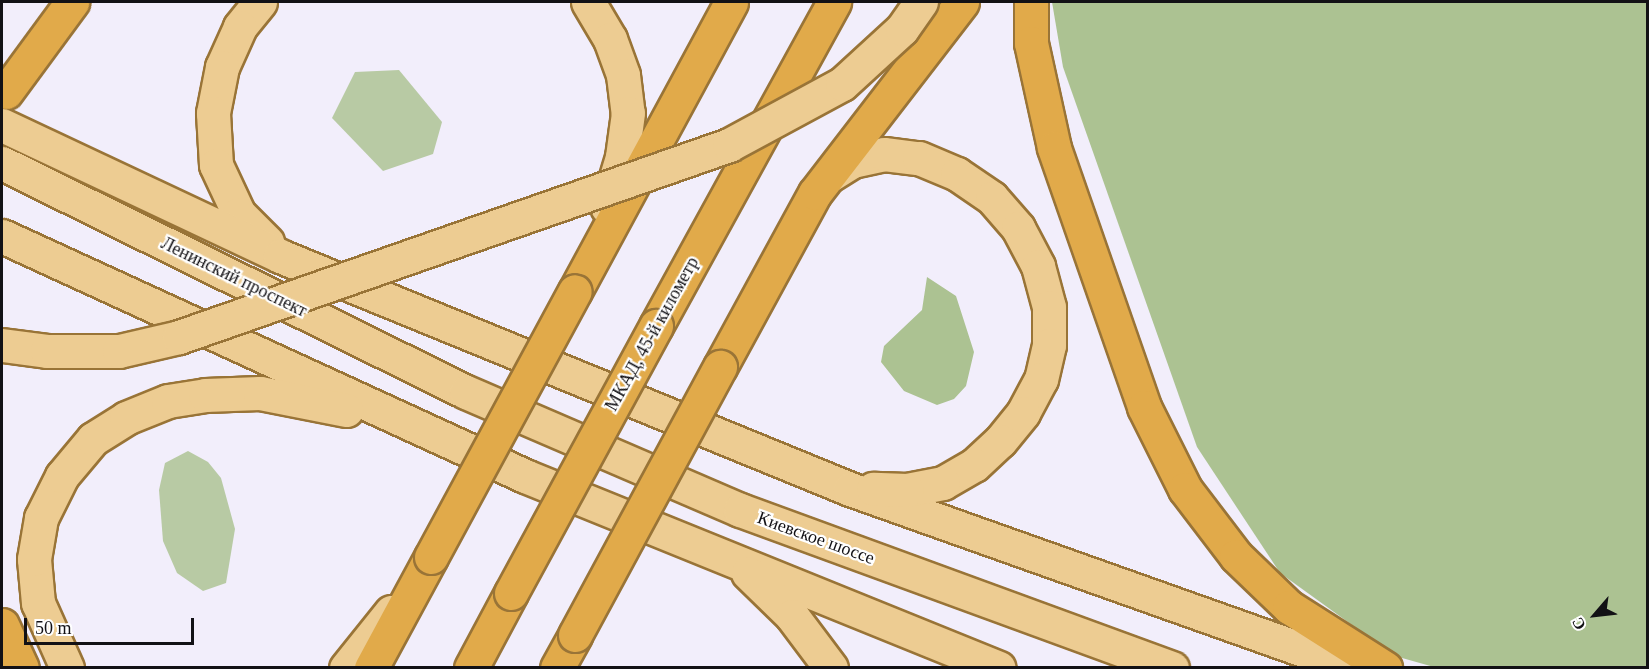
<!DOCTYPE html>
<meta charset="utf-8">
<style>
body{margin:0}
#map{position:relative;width:1649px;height:669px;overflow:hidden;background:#f2eefb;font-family:"Times New Roman",serif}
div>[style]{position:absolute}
.green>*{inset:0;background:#b8caa4}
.forest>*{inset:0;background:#acc292}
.roads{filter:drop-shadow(2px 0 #997437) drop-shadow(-2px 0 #997437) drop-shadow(0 2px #997437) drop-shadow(0 -2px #997437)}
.primary>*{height:33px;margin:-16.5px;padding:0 16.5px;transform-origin:16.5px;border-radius:16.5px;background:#edcc92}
.highway>*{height:33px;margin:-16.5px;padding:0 16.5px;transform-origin:16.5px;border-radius:16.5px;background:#e1aa4a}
.bridges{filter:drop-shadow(2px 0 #997437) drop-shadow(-2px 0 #997437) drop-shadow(0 2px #997437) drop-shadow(0 -2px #997437)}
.primary-bridge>*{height:33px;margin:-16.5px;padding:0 16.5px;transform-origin:16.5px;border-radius:16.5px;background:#edcc92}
.highway-bridge>*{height:33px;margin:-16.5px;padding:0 16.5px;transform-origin:16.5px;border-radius:16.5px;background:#e1aa4a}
span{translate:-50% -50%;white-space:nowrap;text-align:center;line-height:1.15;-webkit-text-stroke:4.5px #fff;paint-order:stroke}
.street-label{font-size:18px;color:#121115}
.frame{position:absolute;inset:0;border:3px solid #121115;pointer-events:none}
.north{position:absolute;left:1565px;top:585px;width:60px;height:60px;-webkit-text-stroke:4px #fff;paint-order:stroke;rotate:242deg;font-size:16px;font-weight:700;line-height:24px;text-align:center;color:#121115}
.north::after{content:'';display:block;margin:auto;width:21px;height:27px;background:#121115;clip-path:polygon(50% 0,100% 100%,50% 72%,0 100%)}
.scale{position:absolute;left:24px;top:618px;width:170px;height:27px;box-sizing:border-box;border:3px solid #121115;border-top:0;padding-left:8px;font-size:18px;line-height:21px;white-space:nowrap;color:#121115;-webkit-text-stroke:4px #fff;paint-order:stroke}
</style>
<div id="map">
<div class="green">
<i style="clip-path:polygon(399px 70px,442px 122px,433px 154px,383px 171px,332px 118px,355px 72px)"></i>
<i style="clip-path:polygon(188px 451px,208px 462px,221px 478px,235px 529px,226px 583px,203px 591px,177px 573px,163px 541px,159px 490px,165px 463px)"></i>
</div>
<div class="forest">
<i style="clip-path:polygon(1052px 2px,1647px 2px,1647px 667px,1434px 667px,1395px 656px,1280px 573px,1197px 447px,1063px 67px)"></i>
<i style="clip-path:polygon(927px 277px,956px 296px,974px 352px,966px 386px,954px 399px,937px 405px,904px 391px,881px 362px,884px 346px,922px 310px)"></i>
</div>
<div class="roads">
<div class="primary">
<i style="left:260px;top:2px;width:32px;rotate:129deg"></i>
<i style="left:240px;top:27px;width:44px;rotate:114.2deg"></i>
<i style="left:222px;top:67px;width:47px;rotate:101.1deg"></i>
<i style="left:213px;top:113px;width:52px;rotate:86.7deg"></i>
<i style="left:216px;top:165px;width:54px;rotate:64.9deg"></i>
<i style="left:239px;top:214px;width:40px;rotate:45deg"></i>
<i style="left:588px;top:2px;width:43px;rotate:59.3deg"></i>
<i style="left:610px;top:39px;width:38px;rotate:70deg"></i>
<i style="left:623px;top:75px;width:38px;rotate:83deg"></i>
<i style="left:628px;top:113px;width:44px;rotate:97.8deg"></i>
<i style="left:622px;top:157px;width:52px;rotate:106.7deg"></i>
<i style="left:2px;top:125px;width:307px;rotate:25.2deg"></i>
<i style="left:280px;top:256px;width:616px;rotate:22.23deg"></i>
<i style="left:850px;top:489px;width:535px;rotate:19.55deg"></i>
<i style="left:2px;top:163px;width:517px;rotate:26.27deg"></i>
<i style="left:466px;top:392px;width:298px;rotate:23.3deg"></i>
<i style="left:740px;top:510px;width:460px;rotate:20.1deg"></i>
<i style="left:830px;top:175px;width:26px;rotate:-32deg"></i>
<i style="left:852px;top:161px;width:33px;rotate:-12deg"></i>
<i style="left:884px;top:154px;width:35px;rotate:7deg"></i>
<i style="left:919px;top:158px;width:41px;rotate:22.8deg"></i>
<i style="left:957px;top:174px;width:42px;rotate:34.4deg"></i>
<i style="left:992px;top:198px;width:40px;rotate:49deg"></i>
<i style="left:1018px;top:228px;width:43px;rotate:62.2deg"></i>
<i style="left:1038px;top:266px;width:42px;rotate:75deg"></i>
<i style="left:1049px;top:307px;width:38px;rotate:90deg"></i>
<i style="left:1049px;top:345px;width:35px;rotate:103deg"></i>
<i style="left:1041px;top:379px;width:38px;rotate:118deg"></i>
<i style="left:1023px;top:413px;width:36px;rotate:129deg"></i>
<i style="left:1000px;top:441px;width:35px;rotate:137deg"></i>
<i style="left:974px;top:465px;width:36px;rotate:150deg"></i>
<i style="left:943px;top:483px;width:37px;rotate:169deg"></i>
<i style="left:907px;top:490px;width:34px;rotate:-178deg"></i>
<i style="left:2px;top:236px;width:575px;rotate:24.65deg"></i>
<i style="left:525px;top:476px;width:511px;rotate:22.05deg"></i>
<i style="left:748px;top:573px;width:62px;rotate:44.3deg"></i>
<i style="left:792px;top:616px;width:65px;rotate:53.1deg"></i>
<i style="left:67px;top:668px;width:71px;rotate:-114deg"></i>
<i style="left:38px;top:603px;width:44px;rotate:-95.2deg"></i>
<i style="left:34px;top:559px;width:42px;rotate:-80.3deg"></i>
<i style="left:41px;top:518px;width:47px;rotate:-63.4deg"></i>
<i style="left:62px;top:476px;width:48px;rotate:-50deg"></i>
<i style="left:93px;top:439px;width:39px;rotate:-32deg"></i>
<i style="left:126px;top:418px;width:45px;rotate:-22deg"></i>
<i style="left:168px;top:401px;width:37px;rotate:-9deg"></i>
<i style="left:205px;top:395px;width:55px;rotate:-2.1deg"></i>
<i style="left:260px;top:393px;width:88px;rotate:11.2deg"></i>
<i style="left:346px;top:668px;width:72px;rotate:-51.2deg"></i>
</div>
<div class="highway">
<i style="left:1031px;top:2px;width:41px;rotate:90deg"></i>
<i style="left:1031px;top:43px;width:107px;rotate:77.6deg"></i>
<i style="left:1054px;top:148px;width:274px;rotate:70.8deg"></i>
<i style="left:1144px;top:407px;width:92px;rotate:63.4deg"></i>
<i style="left:1185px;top:489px;width:84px;rotate:52.7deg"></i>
<i style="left:1236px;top:556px;width:74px;rotate:43.9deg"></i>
<i style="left:1289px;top:607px;width:114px;rotate:32.4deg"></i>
<i style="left:6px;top:92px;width:112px;rotate:-53.7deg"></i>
<i style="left:575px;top:291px;width:328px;rotate:-61.6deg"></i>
<i style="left:656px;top:326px;width:370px;rotate:-61.2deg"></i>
<i style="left:720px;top:367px;width:198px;rotate:-61.4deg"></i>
<i style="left:815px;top:193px;width:241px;rotate:-52.4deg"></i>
<i style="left:2px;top:625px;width:47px;rotate:65.1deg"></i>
<i style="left:371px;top:668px;width:126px;rotate:-61.6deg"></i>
<i style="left:471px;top:668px;width:85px;rotate:-61.9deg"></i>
<i style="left:557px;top:668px;width:38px;rotate:-61deg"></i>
</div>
</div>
<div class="bridges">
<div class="primary-bridge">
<i style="left:2px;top:345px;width:45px;rotate:7.6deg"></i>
<i style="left:47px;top:351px;width:72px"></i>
<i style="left:119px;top:351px;width:62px;rotate:-13.1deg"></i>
<i style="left:179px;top:337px;width:583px;rotate:-19.24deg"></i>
<i style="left:729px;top:145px;width:128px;rotate:-28.4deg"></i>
<i style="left:842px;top:84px;width:81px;rotate:-42.5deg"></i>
<i style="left:902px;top:29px;width:33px;rotate:-55deg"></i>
</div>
<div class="highway-bridge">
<i style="left:431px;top:557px;width:302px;rotate:-61.6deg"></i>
<i style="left:511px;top:593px;width:304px;rotate:-61.5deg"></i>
<i style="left:575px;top:635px;width:305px;rotate:-61.6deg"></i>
</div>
</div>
<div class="street-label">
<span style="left:234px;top:277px;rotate:26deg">Ленинский проспект</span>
<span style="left:652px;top:334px;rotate:-61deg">МКАД, 45-й километр</span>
<span style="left:816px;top:538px;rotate:20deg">Киевское шоссе</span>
</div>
<div class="frame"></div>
<div class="north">С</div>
<div class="scale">50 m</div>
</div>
